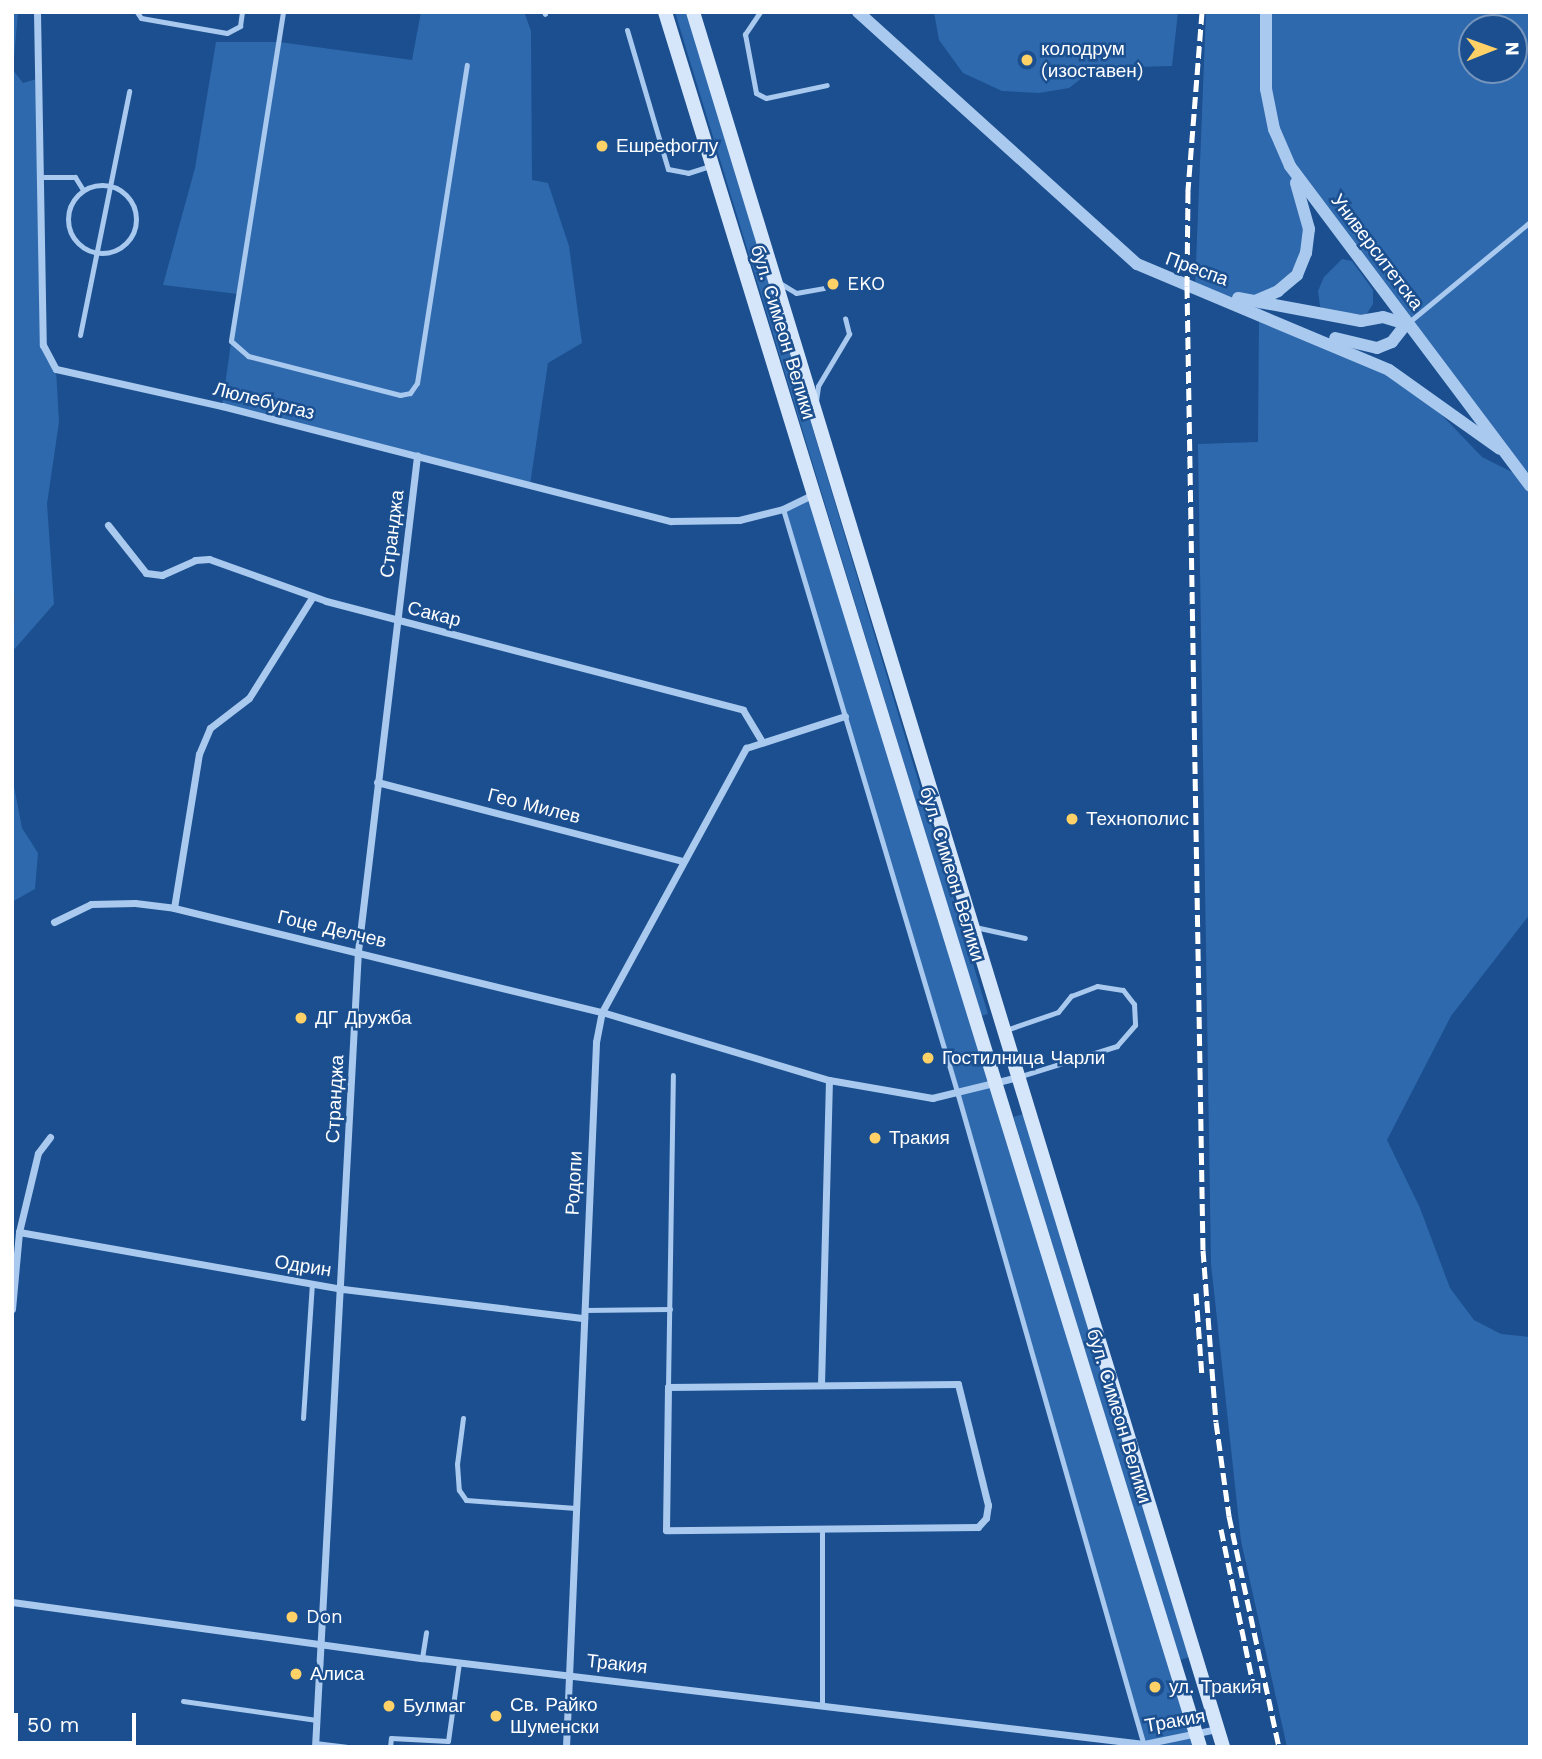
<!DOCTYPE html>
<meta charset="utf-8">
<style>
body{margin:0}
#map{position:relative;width:1542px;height:1759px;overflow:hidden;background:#1b4f8f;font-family:"Work Sans",sans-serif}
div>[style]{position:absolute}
.green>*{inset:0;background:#2e69ad;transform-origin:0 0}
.stream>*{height:5px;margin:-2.5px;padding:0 2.5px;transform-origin:2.5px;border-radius:2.5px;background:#3c6290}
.service>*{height:5px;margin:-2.5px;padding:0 2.5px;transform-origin:2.5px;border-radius:2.5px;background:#a9c9ee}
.service>.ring{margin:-2.5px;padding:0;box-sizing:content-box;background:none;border:5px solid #a9c9ee;border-radius:50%}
.minor>*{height:7px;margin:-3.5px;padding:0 3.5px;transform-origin:3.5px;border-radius:3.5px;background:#a9c9ee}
.tertiary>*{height:12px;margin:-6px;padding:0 6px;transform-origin:6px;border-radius:6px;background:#a9c9ee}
.secondary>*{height:14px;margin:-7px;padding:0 7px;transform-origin:7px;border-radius:7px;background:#d6e6fa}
.rail>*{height:5px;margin-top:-2.5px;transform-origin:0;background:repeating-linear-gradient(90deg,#fff 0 12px,transparent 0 17px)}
.dots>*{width:19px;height:19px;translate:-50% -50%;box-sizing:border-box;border:4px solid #1b4f8f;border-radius:50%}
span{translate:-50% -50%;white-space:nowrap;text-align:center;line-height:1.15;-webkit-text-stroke:5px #1b4f8f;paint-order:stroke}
.poi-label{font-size:19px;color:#fff}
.left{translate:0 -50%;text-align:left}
.street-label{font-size:19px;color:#fff}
.frame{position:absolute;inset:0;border:14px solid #fff;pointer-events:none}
.north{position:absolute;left:1458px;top:14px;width:70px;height:70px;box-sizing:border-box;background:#1b4f8f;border:2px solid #7695bc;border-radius:50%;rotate:89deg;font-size:19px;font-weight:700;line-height:28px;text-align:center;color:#fff}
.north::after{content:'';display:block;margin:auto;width:24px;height:32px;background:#ffd166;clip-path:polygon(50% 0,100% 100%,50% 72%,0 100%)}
.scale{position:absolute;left:14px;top:1713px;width:122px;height:32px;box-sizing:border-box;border:4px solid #fff;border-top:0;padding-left:9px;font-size:21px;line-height:24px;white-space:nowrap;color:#fff;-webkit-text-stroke:5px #1b4f8f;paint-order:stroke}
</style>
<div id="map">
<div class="green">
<i style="clip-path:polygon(12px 12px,18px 12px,13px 70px,23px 83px,40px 78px,43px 345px,56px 369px,59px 422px,47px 504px,54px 604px,12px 652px)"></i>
<i style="clip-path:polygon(421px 12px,525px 14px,531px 31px,532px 180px,548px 183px,569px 246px,582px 343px,548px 363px,530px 485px,222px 406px,238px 294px,163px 285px,195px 168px,216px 42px,279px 42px,412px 60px)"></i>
<i style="clip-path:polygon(675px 12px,688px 12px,988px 1014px,981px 1016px)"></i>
<i style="clip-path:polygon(934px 12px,1178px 12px,1172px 66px,1095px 68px,1069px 88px,1039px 93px,1002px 91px,963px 73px,939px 40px)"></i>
<i style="clip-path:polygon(evenodd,1206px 12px,1530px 12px,1530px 914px,1451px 1016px,1387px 1140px,1420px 1208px,1450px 1288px,1474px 1320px,1501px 1334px,1530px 1337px,1530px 1747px,1287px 1747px,1241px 1541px,1211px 1264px,1198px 444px,1258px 442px,1259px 313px,1195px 289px,1206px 12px,1472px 28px,1514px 28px,1514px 70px,1472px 70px,1472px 28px,1206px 12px,1291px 169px,1522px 477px,1482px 457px,1414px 386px,1259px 312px,1306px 253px,1305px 207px,1291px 169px)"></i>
<i style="clip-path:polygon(1342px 259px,1352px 261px,1373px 290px,1373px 304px,1366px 315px,1323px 310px,1320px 306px,1318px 291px,1324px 277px)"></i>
<i style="clip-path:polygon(814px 494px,1200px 1747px,1144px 1747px,958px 1095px,783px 509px)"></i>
<i style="clip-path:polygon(12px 776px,22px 828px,38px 853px,35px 889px,12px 902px)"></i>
<i style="left:1023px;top:1114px;width:568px;height:10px;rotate:73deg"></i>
</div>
<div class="stream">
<i style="left:12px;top:596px;width:24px;rotate:90deg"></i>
</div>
<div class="service">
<i style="left:137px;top:12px;width:7px;rotate:56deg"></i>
<i style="left:141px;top:18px;width:87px;rotate:9.9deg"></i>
<i style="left:227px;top:33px;width:15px;rotate:-28deg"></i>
<i style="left:240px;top:26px;width:14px;rotate:-82deg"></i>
<i style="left:283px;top:12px;width:333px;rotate:99deg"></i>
<i style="left:231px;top:341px;width:23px;rotate:41deg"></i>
<i style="left:248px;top:356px;width:157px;rotate:14.4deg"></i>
<i style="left:400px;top:395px;width:10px;rotate:-11deg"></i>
<i style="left:410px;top:393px;width:12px;rotate:-55deg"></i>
<i style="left:417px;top:383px;width:322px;rotate:-81.1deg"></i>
<i style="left:544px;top:12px;width:2px;rotate:63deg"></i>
<i style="left:760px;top:12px;width:27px;rotate:124deg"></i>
<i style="left:745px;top:34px;width:60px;rotate:79.4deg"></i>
<i style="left:756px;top:93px;width:11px;rotate:27deg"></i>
<i style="left:766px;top:98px;width:62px;rotate:-12deg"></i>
<i style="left:627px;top:30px;width:145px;rotate:73.6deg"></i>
<i style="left:668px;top:169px;width:20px;rotate:11deg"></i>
<i style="left:688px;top:173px;width:25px;rotate:-18deg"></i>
<i style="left:44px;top:177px;width:31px"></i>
<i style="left:75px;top:177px;width:15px;rotate:58deg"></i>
<i class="ring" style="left:68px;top:185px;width:63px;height:63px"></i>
<i style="left:778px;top:282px;width:21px;rotate:31deg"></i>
<i style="left:796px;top:293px;width:28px;rotate:-10deg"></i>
<i style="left:1409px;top:322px;width:157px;rotate:-39.6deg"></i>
<i style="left:80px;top:335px;width:249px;rotate:-78.6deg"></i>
<i style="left:816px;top:401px;width:15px;rotate:-82deg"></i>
<i style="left:818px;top:386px;width:61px;rotate:-59.2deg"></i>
<i style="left:849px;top:334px;width:16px;rotate:-104deg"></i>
<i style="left:783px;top:509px;width:612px;rotate:73.37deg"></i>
<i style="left:958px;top:1095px;width:677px;rotate:74.05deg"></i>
<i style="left:975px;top:927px;width:51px;rotate:12.4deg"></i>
<i style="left:1006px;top:1030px;width:55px;rotate:-19.1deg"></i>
<i style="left:1058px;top:1012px;width:21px;rotate:-51deg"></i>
<i style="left:1071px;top:996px;width:28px;rotate:-21deg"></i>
<i style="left:1097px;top:986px;width:26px;rotate:9deg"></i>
<i style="left:1123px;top:990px;width:18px;rotate:52deg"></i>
<i style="left:1134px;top:1004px;width:21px;rotate:87deg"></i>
<i style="left:1135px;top:1025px;width:28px;rotate:131deg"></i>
<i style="left:1117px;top:1046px;width:101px;rotate:162.6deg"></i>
<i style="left:584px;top:1310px;width:86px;rotate:-0.7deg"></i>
<i style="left:668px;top:1387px;width:312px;rotate:-89.1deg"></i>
<i style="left:303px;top:1418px;width:134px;rotate:-86.2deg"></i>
<i style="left:463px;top:1418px;width:46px;rotate:97.4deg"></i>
<i style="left:457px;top:1464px;width:26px;rotate:86deg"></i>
<i style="left:459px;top:1490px;width:12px;rotate:55deg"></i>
<i style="left:466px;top:1500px;width:110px;rotate:4.2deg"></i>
<i style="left:422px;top:1658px;width:26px;rotate:-81deg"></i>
<i style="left:183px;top:1701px;width:135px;rotate:8.1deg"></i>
<i style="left:822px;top:1702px;width:173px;rotate:-90deg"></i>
<i style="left:315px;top:1743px;width:31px;rotate:7deg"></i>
<i style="left:390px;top:1747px;width:9px;rotate:-84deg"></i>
<i style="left:391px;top:1738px;width:57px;rotate:3deg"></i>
<i style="left:448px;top:1741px;width:79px;rotate:-82deg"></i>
</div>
<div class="minor">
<i style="left:37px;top:12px;width:333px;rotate:89deg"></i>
<i style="left:43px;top:345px;width:27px;rotate:62deg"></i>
<i style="left:56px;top:369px;width:170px;rotate:12.6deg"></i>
<i style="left:222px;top:406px;width:463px;rotate:14.4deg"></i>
<i style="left:671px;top:521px;width:68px;rotate:-0.8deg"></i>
<i style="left:739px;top:520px;width:45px;rotate:-14deg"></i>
<i style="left:783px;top:509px;width:34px;rotate:-26deg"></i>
<i style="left:108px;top:525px;width:61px;rotate:51.6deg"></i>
<i style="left:146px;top:573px;width:16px;rotate:7deg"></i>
<i style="left:162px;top:575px;width:36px;rotate:-24deg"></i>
<i style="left:195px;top:560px;width:14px;rotate:-4deg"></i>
<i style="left:209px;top:559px;width:124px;rotate:19.7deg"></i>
<i style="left:326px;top:601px;width:431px;rotate:14.6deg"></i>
<i style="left:743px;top:710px;width:37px;rotate:59deg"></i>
<i style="left:377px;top:782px;width:315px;rotate:14.5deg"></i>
<i style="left:174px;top:908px;width:156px;rotate:-80.8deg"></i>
<i style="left:199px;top:754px;width:28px;rotate:-67deg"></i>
<i style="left:210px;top:728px;width:49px;rotate:-37.6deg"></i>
<i style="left:249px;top:698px;width:120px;rotate:-57.9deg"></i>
<i style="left:54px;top:922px;width:41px;rotate:-25.9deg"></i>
<i style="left:91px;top:904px;width:44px;rotate:-1.3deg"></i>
<i style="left:135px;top:903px;width:39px;rotate:7deg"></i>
<i style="left:174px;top:908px;width:440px;rotate:13.7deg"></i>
<i style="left:602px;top:1012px;width:237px;rotate:16.7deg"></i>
<i style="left:829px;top:1080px;width:105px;rotate:9.9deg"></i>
<i style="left:932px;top:1098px;width:89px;rotate:-13.7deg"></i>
<i style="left:19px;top:1232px;width:329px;rotate:10deg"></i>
<i style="left:343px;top:1289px;width:243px;rotate:6.9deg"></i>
<i style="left:12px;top:1309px;width:77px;rotate:-84.8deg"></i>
<i style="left:19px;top:1232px;width:81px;rotate:-76.5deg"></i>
<i style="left:38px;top:1153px;width:20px;rotate:-53deg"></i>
<i style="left:958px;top:1384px;width:125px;rotate:76.1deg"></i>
<i style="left:988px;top:1505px;width:13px;rotate:99deg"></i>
<i style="left:986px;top:1518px;width:12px;rotate:132deg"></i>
<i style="left:978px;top:1527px;width:312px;rotate:179.4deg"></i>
<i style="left:666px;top:1530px;width:143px;rotate:-89.2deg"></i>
<i style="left:668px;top:1387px;width:290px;rotate:-0.6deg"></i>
<i style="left:821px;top:1385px;width:305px;rotate:-88.5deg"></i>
<i style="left:12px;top:1602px;width:414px;rotate:7.8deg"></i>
<i style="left:422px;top:1658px;width:727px;rotate:6.79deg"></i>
<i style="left:1144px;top:1744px;width:75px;rotate:-11.6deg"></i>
<i style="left:315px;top:1747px;width:797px;rotate:-86.91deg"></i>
<i style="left:358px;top:951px;width:499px;rotate:-83.2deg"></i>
<i style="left:566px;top:1747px;width:706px;rotate:-87.56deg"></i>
<i style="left:596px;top:1042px;width:31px;rotate:-79deg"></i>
<i style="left:602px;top:1012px;width:301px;rotate:-61.4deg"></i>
<i style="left:746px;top:748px;width:104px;rotate:-17.9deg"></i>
</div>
<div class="tertiary">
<i style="left:858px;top:12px;width:376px;rotate:42.1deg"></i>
<i style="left:1137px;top:264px;width:273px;rotate:22.8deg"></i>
<i style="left:1389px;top:370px;width:136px;rotate:35.4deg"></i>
<i style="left:1266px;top:12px;width:77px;rotate:90deg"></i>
<i style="left:1266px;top:89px;width:41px;rotate:78.7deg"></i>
<i style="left:1274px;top:129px;width:40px;rotate:66.6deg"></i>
<i style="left:1290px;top:166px;width:400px;rotate:53.1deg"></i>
<i style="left:1238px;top:298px;width:125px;rotate:10.6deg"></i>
<i style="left:1361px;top:321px;width:22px;rotate:-10deg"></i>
<i style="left:1383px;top:317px;width:24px;rotate:17deg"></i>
<i style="left:1406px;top:324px;width:23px;rotate:128deg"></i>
<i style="left:1392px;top:342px;width:16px;rotate:158deg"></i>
<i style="left:1377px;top:348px;width:43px;rotate:-166.6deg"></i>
<i style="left:1255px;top:301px;width:25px;rotate:-23deg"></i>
<i style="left:1278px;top:291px;width:25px;rotate:-40deg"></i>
<i style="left:1297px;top:275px;width:24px;rotate:-68deg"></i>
<i style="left:1306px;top:253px;width:24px;rotate:-83deg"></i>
<i style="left:1309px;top:229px;width:48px;rotate:-105.8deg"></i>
</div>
<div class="secondary">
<i style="left:665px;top:12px;width:1816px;rotate:72.86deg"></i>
<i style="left:693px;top:12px;width:1814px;rotate:73.01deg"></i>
</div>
<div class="rail">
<i style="left:1202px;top:12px;width:180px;rotate:94.5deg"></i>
<i style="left:1188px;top:191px;width:95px;rotate:90.6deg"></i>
<i style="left:1187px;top:286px;width:964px;rotate:89.05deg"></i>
<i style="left:1203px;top:1250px;width:172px;rotate:85.7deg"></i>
<i style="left:1216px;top:1422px;width:95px;rotate:82.1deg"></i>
<i style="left:1229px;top:1516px;width:236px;rotate:77.8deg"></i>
<i style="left:1196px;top:1293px;width:83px;rotate:85.9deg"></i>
<i style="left:1221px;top:1529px;width:157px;rotate:78.3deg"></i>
</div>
<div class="dots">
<i style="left:1027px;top:60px;background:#ffd166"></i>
<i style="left:602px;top:146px;background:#ffd166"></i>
<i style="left:833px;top:284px;background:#ffd166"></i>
<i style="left:1072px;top:819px;background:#ffd166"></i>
<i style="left:301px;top:1018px;background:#ffd166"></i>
<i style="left:928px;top:1058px;background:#ffd166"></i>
<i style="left:875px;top:1138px;background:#ffd166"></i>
<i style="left:292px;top:1617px;background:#ffd166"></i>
<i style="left:296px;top:1674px;background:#ffd166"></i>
<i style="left:1155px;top:1687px;background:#ffd166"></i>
<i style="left:389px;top:1706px;background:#ffd166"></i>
<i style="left:496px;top:1716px;background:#ffd166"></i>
</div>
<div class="poi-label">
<span class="left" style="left:1041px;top:60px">колодрум<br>(изоставен)</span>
<span class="left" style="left:616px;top:146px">Ешрефоглу</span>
<span class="left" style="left:847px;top:284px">EKO</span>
<span class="left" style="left:1086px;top:819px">Технополис</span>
<span class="left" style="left:315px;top:1018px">ДГ Дружба</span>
<span class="left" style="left:942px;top:1058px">Гостилница Чарли</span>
<span class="left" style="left:889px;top:1138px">Тракия</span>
<span class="left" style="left:306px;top:1617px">Don</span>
<span class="left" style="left:310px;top:1674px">Алиса</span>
<span class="left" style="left:1169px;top:1687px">ул. Тракия</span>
<span class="left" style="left:510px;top:1716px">Св. Райко<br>Шуменски</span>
<span class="left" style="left:403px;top:1706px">Булмаг</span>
</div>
<div class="street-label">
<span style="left:1377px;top:252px;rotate:53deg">Университетска</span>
<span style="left:1197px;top:269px;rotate:20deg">Преспа</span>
<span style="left:783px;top:332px;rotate:73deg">бул. Симеон Велики</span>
<span style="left:264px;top:401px;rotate:14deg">Люлебургаз</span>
<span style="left:392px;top:534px;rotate:-83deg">Странджа</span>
<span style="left:434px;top:614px;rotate:14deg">Сакар</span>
<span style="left:534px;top:806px;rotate:14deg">Гео Милев</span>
<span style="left:952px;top:874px;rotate:73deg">бул. Симеон Велики</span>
<span style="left:332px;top:929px;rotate:13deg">Гоце Делчев</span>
<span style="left:335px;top:1099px;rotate:-87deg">Странджа</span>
<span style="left:574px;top:1183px;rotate:-87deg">Родопи</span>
<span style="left:303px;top:1266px;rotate:9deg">Одрин</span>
<span style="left:1119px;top:1416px;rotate:73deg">бул. Симеон Велики</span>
<span style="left:617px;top:1664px;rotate:6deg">Тракия</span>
<span style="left:1175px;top:1721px;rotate:-10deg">Тракия</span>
</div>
<div class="frame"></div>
<div class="north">N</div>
<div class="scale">50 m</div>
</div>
